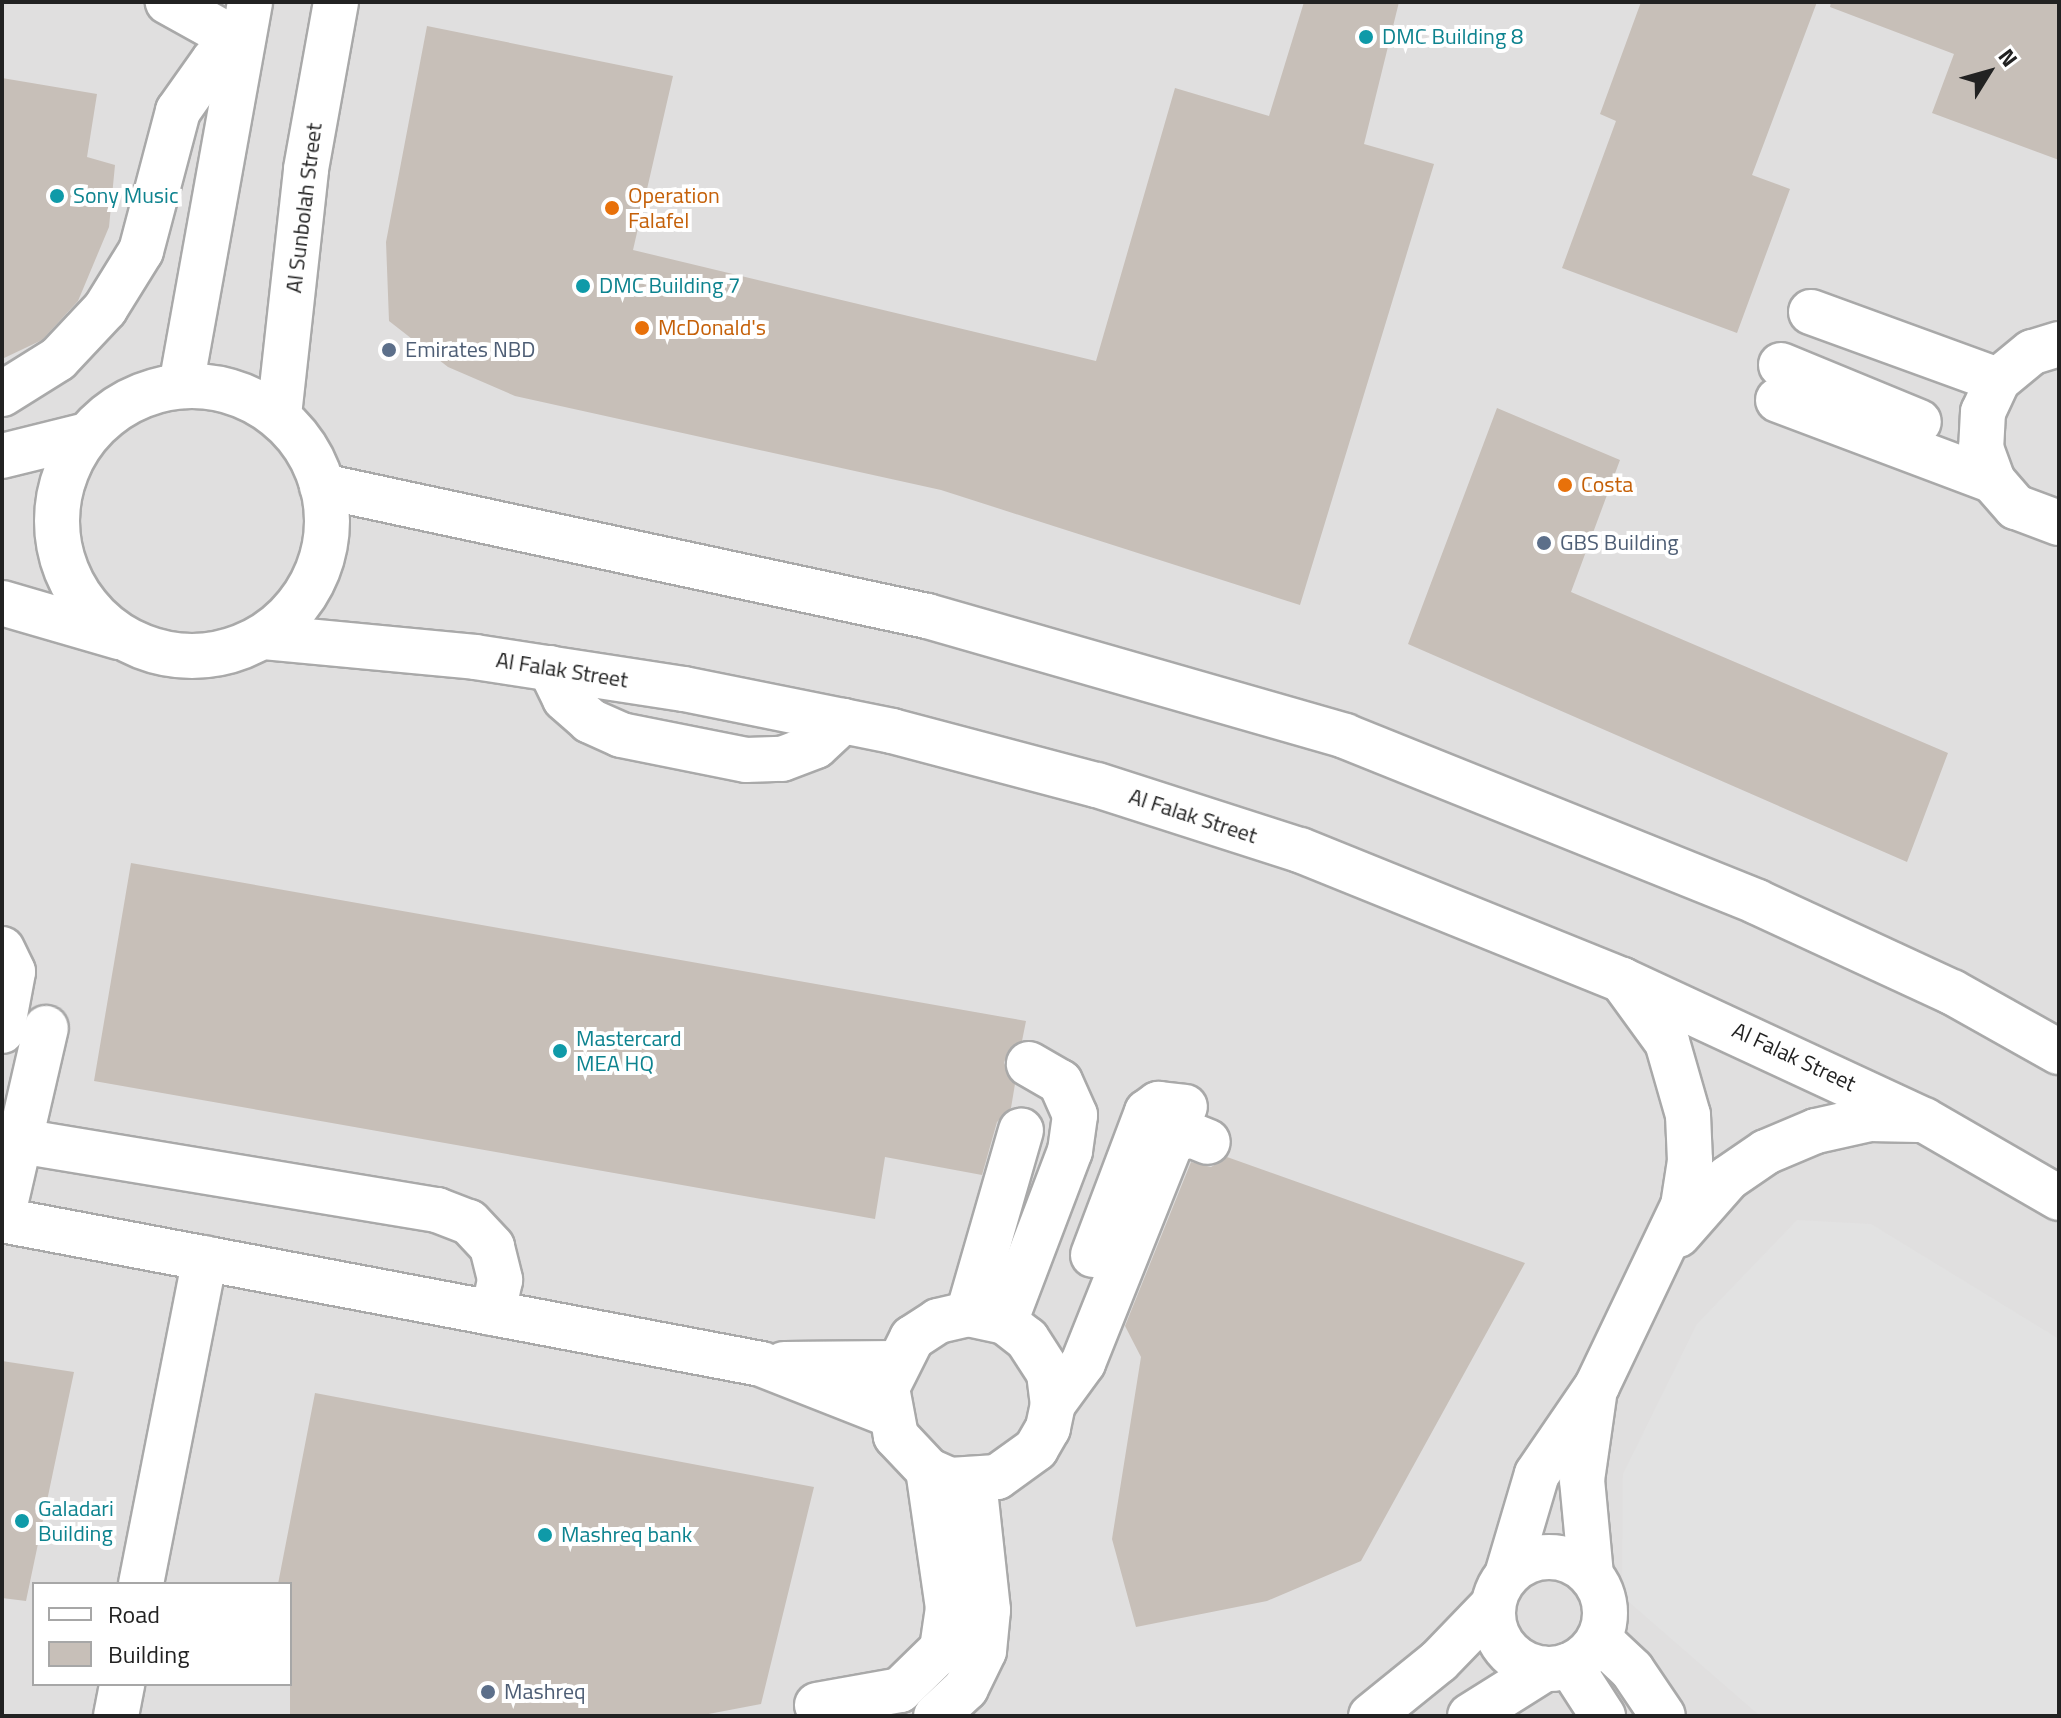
<!DOCTYPE html>
<style>
body{margin:0}
#map{position:relative;width:2061px;height:1718px;overflow:hidden;background:#f2efe9;font-family:"Titillium Web",sans-serif}
div>[style]{position:absolute}
.residential>*{inset:0;background:#e0dfdf}
.parking>*{inset:0;background:#e2e2e2}
.building>*{inset:0;background:#c7bfb8}
.roads{filter:drop-shadow(2px 0 #a9a9a9) drop-shadow(-2px 0 #a9a9a9) drop-shadow(0 2px #a9a9a9) drop-shadow(0 -2px #a9a9a9)}
.minor>*{height:44px;margin:-22px;padding:0 22px;transform-origin:22px;border-radius:22px;background:#fff}
.minor>.ring{margin:-22px;padding:0;box-sizing:content-box;background:none;border:44px solid #fff;border-radius:50%}
.dots>*{width:22px;height:22px;translate:-50% -50%;box-sizing:border-box;border:4px solid #fff;border-radius:50%}
span{translate:-50% -50%;white-space:nowrap;text-align:center;line-height:1.15;-webkit-text-stroke:8px #fff;paint-order:stroke}
.culture-label{font-size:22px;color:#0d838f}
.left{translate:0 -50%;text-align:left}
.food-label{font-size:22px;color:#c56008}
.street-label{font-size:22px;color:#222}
.service-label{font-size:22px;color:#4e5e75}
.frame{position:absolute;inset:0;border:4px solid #222;pointer-events:none}
.legend{position:absolute;left:32px;top:1582px;width:260px;height:104px;box-sizing:border-box;background:#fff;border:2px solid #a7a7a7;margin:0;padding:10px 14px;list-style:none;font-size:24px;color:#222}
.legend li{display:flex;align-items:center;gap:16px;height:40px}
.legend b{width:40px;border:2px solid #a7a7a7}
.north{position:absolute;left:1949px;top:32px;width:80px;height:80px;-webkit-text-stroke:6px #fff;paint-order:stroke;rotate:53deg;font-size:22px;font-weight:700;line-height:32px;text-align:center;color:#222}
.north::after{content:'';display:block;margin:auto;width:28px;height:36px;background:#222;clip-path:polygon(50% 0,100% 100%,50% 72%,0 100%)}
</style>
<div id="map">
<div class="residential">
<i style="clip-path:polygon(evenodd,2px 2px,2059px 2px,2059px 1716px,2px 1716px,2px 2px,34px 1584px,290px 1584px,290px 1684px,34px 1684px,34px 1584px)"></i>
</div>
<div class="parking">
<i style="clip-path:polygon(1797px 1220px,1871px 1224px,2059px 1339px,2059px 1716px,1760px 1716px,1622px 1596px,1623px 1474px,1697px 1324px)"></i>
</div>
<div class="building">
<i style="clip-path:polygon(1304px 2px,1399px 2px,1364px 144px,1434px 164px,1300px 605px,941px 490px,515px 396px,448px 367px,389px 321px,386px 242px,427px 26px,673px 76px,633px 250px,1096px 361px,1175px 88px,1269px 116px)"></i>
<i style="clip-path:polygon(1641px 2px,1817px 2px,1752px 175px,1790px 189px,1737px 333px,1562px 268px,1616px 121px,1600px 114px)"></i>
<i style="clip-path:polygon(1831px 2px,2059px 2px,2059px 160px,1932px 113px,1954px 54px,1830px 7px)"></i>
<i style="clip-path:polygon(2px 78px,97px 94px,87px 157px,115px 165px,109px 227px,78px 301px,42px 340px,2px 359px)"></i>
<i style="clip-path:polygon(1497px 408px,1620px 460px,1571px 592px,1948px 753px,1907px 862px,1408px 644px)"></i>
<i style="clip-path:polygon(131px 863px,1026px 1021px,1022px 1041px,1008px 1051px,1004px 1063px,1015px 1084px,1011px 1108px,997px 1122px,982px 1175px,885px 1157px,875px 1219px,94px 1081px)"></i>
<i style="clip-path:polygon(1227px 1157px,1525px 1263px,1361px 1561px,1267px 1601px,1136px 1627px,1112px 1539px,1141px 1357px,1125px 1326px,1191px 1162px,1211px 1167px)"></i>
<i style="clip-path:polygon(2px 1361px,74px 1372px,26px 1601px,2px 1598px)"></i>
<i style="clip-path:polygon(315px 1393px,814px 1487px,761px 1704px,698px 1716px,290px 1716px,290px 1584px,278px 1584px)"></i>
</div>
<div class="roads">
<div class="minor">
<i style="left:1811px;top:312px;width:199px;rotate:20deg"></i>
<i style="left:2059px;top:344px;width:28px;rotate:163deg"></i>
<i style="left:2032px;top:352px;width:44px;rotate:140.5deg"></i>
<i style="left:1998px;top:380px;width:35px;rotate:115deg"></i>
<i style="left:1983px;top:412px;width:36px;rotate:93deg"></i>
<i style="left:1981px;top:448px;width:35px;rotate:70deg"></i>
<i style="left:1993px;top:481px;width:35px;rotate:49deg"></i>
<i style="left:2016px;top:507px;width:46px;rotate:20.4deg"></i>
<i style="left:1781px;top:365px;width:149px;rotate:22.4deg"></i>
<i style="left:181px;top:386px;width:390px;rotate:-79.8deg"></i>
<i class="ring" style="left:57px;top:386px;width:226px;height:226px"></i>
<i style="left:2px;top:394px;width:66px;rotate:-32deg"></i>
<i style="left:58px;top:359px;width:69px;rotate:-46.8deg"></i>
<i style="left:105px;top:309px;width:68px;rotate:-58.2deg"></i>
<i style="left:141px;top:251px;width:145px;rotate:-75.2deg"></i>
<i style="left:178px;top:111px;width:62px;rotate:-54.8deg"></i>
<i style="left:214px;top:60px;width:33px;rotate:-31deg"></i>
<i style="left:242px;top:43px;width:85px;rotate:-151deg"></i>
<i style="left:1778px;top:400px;width:230px;rotate:20.6deg"></i>
<i style="left:279px;top:415px;width:247px;rotate:-83.7deg"></i>
<i style="left:306px;top:169px;width:170px;rotate:-79.8deg"></i>
<i style="left:2px;top:456px;width:88px;rotate:-13.9deg"></i>
<i style="left:322px;top:486px;width:619px;rotate:12.13deg"></i>
<i style="left:927px;top:616px;width:435px;rotate:16deg"></i>
<i style="left:1345px;top:736px;width:444px;rotate:21.9deg"></i>
<i style="left:1757px;top:902px;width:215px;rotate:24.8deg"></i>
<i style="left:1952px;top:992px;width:123px;rotate:29.3deg"></i>
<i style="left:2px;top:603px;width:122px;rotate:16.2deg"></i>
<i style="left:264px;top:637px;width:212px;rotate:5.4deg"></i>
<i style="left:475px;top:657px;width:211px;rotate:8.7deg"></i>
<i style="left:684px;top:689px;width:212px;rotate:11.4deg"></i>
<i style="left:892px;top:731px;width:212px;rotate:14.8deg"></i>
<i style="left:1097px;top:785px;width:213px;rotate:17.8deg"></i>
<i style="left:1300px;top:850px;width:347px;rotate:22deg"></i>
<i style="left:1622px;top:980px;width:333px;rotate:24.9deg"></i>
<i style="left:1924px;top:1120px;width:156px;rotate:30deg"></i>
<i style="left:550px;top:668px;width:34px;rotate:64deg"></i>
<i style="left:565px;top:699px;width:33px;rotate:41deg"></i>
<i style="left:590px;top:721px;width:34px;rotate:24deg"></i>
<i style="left:621px;top:735px;width:127px;rotate:11.3deg"></i>
<i style="left:746px;top:760px;width:36px;rotate:-2deg"></i>
<i style="left:782px;top:759px;width:36px;rotate:-21deg"></i>
<i style="left:816px;top:746px;width:37px;rotate:-43deg"></i>
<i style="left:2px;top:949px;width:25px;rotate:64deg"></i>
<i style="left:13px;top:972px;width:60px;rotate:100.6deg"></i>
<i style="left:20px;top:1141px;width:423px;rotate:9.4deg"></i>
<i style="left:437px;top:1210px;width:34px;rotate:21deg"></i>
<i style="left:469px;top:1222px;width:34px;rotate:47deg"></i>
<i style="left:492px;top:1247px;width:34px;rotate:76deg"></i>
<i style="left:500px;top:1280px;width:34px;rotate:102deg"></i>
<i style="left:2px;top:1218px;width:195px;rotate:-77deg"></i>
<i style="left:2px;top:1220px;width:773px;rotate:10.74deg"></i>
<i style="left:761px;top:1364px;width:136px;rotate:21.5deg"></i>
<i style="left:1678px;top:1235px;width:76px;rotate:-48.7deg"></i>
<i style="left:1728px;top:1178px;width:46px;rotate:-34.4deg"></i>
<i style="left:1766px;top:1152px;width:54px;rotate:-22.8deg"></i>
<i style="left:1816px;top:1131px;width:55px;rotate:-12.5deg"></i>
<i style="left:1870px;top:1119px;width:48px;rotate:1.2deg"></i>
<i style="left:1093px;top:1255px;width:153px;rotate:-69.3deg"></i>
<i style="left:1147px;top:1112px;width:14px;rotate:-36deg"></i>
<i style="left:1158px;top:1104px;width:27px;rotate:6deg"></i>
<i style="left:968px;top:1314px;width:191px;rotate:-73.9deg"></i>
<i style="left:1005px;top:1322px;width:183px;rotate:-69.2deg"></i>
<i style="left:1070px;top:1151px;width:36px;rotate:-82deg"></i>
<i style="left:1075px;top:1115px;width:36px;rotate:-114deg"></i>
<i style="left:1060px;top:1082px;width:36px;rotate:-150deg"></i>
<i style="left:784px;top:1364px;width:111px;rotate:-0.5deg"></i>
<i style="left:1053px;top:1404px;width:51px;rotate:-53.8deg"></i>
<i style="left:1083px;top:1363px;width:239px;rotate:-68.2deg"></i>
<i style="left:1172px;top:1141px;width:20px;rotate:-18deg"></i>
<i style="left:1191px;top:1135px;width:18px;rotate:22deg"></i>
<i class="ring" style="left:1493px;top:1557px;width:68px;height:68px"></i>
<i style="left:1507px;top:1575px;width:105px;rotate:-73.5deg"></i>
<i style="left:1537px;top:1474px;width:107px;rotate:-55.7deg"></i>
<i style="left:1597px;top:1386px;width:199px;rotate:-64.5deg"></i>
<i style="left:1683px;top:1206px;width:46px;rotate:-81.2deg"></i>
<i style="left:1690px;top:1161px;width:46px;rotate:-92.5deg"></i>
<i style="left:1688px;top:1115px;width:76px;rotate:-106deg"></i>
<i style="left:1667px;top:1042px;width:77px;rotate:-126deg"></i>
<i style="left:1591px;top:1575px;width:95px;rotate:-95.4deg"></i>
<i style="left:1582px;top:1480px;width:85px;rotate:-81.9deg"></i>
<i style="left:141px;top:1584px;width:332px;rotate:-78.9deg"></i>
<i style="left:1599px;top:1639px;width:45px;rotate:43.2deg"></i>
<i style="left:1632px;top:1670px;width:55px;rotate:56deg"></i>
<i style="left:1570px;top:1665px;width:61px;rotate:57.1deg"></i>
<i style="left:817px;top:1705px;width:84px;rotate:-10.2deg"></i>
<i style="left:900px;top:1690px;width:59px;rotate:-44.3deg"></i>
<i style="left:942px;top:1649px;width:41px;rotate:-81.7deg"></i>
<i style="left:948px;top:1608px;width:139px;rotate:-98.2deg"></i>
<i style="left:928px;top:1470px;width:47px;rotate:-133.3deg"></i>
<i style="left:896px;top:1436px;width:49px;rotate:-100.6deg"></i>
<i style="left:887px;top:1388px;width:56px;rotate:-63.4deg"></i>
<i style="left:912px;top:1338px;width:31px;rotate:-33deg"></i>
<i style="left:938px;top:1321px;width:31px;rotate:-13deg"></i>
<i style="left:968px;top:1314px;width:38px;rotate:12deg"></i>
<i style="left:1005px;top:1322px;width:28px;rotate:38deg"></i>
<i style="left:1027px;top:1339px;width:40px;rotate:57.1deg"></i>
<i style="left:1049px;top:1373px;width:31px;rotate:83deg"></i>
<i style="left:1053px;top:1404px;width:25px;rotate:102deg"></i>
<i style="left:1048px;top:1428px;width:24px;rotate:120deg"></i>
<i style="left:1036px;top:1449px;width:48px;rotate:144.3deg"></i>
<i style="left:997px;top:1477px;width:47px;rotate:176.3deg"></i>
<i style="left:950px;top:1480px;width:24px;rotate:-156deg"></i>
<i style="left:116px;top:1716px;width:33px;rotate:-79deg"></i>
<i style="left:936px;top:1716px;width:41px;rotate:-43deg"></i>
<i style="left:966px;top:1688px;width:41px;rotate:-64.1deg"></i>
<i style="left:984px;top:1651px;width:41px;rotate:-84.4deg"></i>
<i style="left:988px;top:1610px;width:129px;rotate:-96.2deg"></i>
<i style="left:1371px;top:1716px;width:87px;rotate:-39deg"></i>
<i style="left:1439px;top:1661px;width:78px;rotate:-46deg"></i>
<i style="left:1470px;top:1716px;width:89px;rotate:-32.1deg"></i>
</div>
</div>
<div class="dots">
<i style="left:1366px;top:37px;background:#0f9aa8"></i>
<i style="left:57px;top:196px;background:#0f9aa8"></i>
<i style="left:612px;top:208px;background:#e8710a"></i>
<i style="left:583px;top:286px;background:#0f9aa8"></i>
<i style="left:642px;top:328px;background:#e8710a"></i>
<i style="left:389px;top:350px;background:#5c6f8a"></i>
<i style="left:1565px;top:485px;background:#e8710a"></i>
<i style="left:1544px;top:543px;background:#5c6f8a"></i>
<i style="left:560px;top:1051px;background:#0f9aa8"></i>
<i style="left:22px;top:1521px;background:#0f9aa8"></i>
<i style="left:545px;top:1535px;background:#0f9aa8"></i>
<i style="left:488px;top:1692px;background:#5c6f8a"></i>
</div>
<div class="culture-label">
<span class="left" style="left:1382px;top:37px">DMC Building 8</span>
<span class="left" style="left:73px;top:196px">Sony Music</span>
<span class="left" style="left:599px;top:286px">DMC Building 7</span>
<span class="left" style="left:576px;top:1051px">Mastercard<br>MEA HQ</span>
<span class="left" style="left:38px;top:1521px">Galadari<br>Building</span>
<span class="left" style="left:561px;top:1535px">Mashreq bank</span>
</div>
<div class="food-label">
<span class="left" style="left:628px;top:208px">Operation<br>Falafel</span>
<span class="left" style="left:658px;top:328px">McDonald's</span>
<span class="left" style="left:1581px;top:485px">Costa</span>
</div>
<div class="street-label">
<span style="left:304px;top:208px;rotate:-83deg">Al Sunbolah Street</span>
<span style="left:562px;top:670px;rotate:9deg">Al Falak Street</span>
<span style="left:1193px;top:816px;rotate:18deg">Al Falak Street</span>
<span style="left:1794px;top:1057px;rotate:25deg">Al Falak Street</span>
</div>
<div class="service-label">
<span class="left" style="left:405px;top:350px">Emirates NBD</span>
<span class="left" style="left:1560px;top:543px">GBS Building</span>
<span class="left" style="left:504px;top:1692px">Mashreq</span>
</div>
<div class="frame"></div>
<ul class="legend">
<li><b style="height:10px;background:#fff"></b>Road</li>
<li><b style="height:22px;background:#c7bfb8"></b>Building</li>
</ul>
<div class="north">N</div>
</div>
